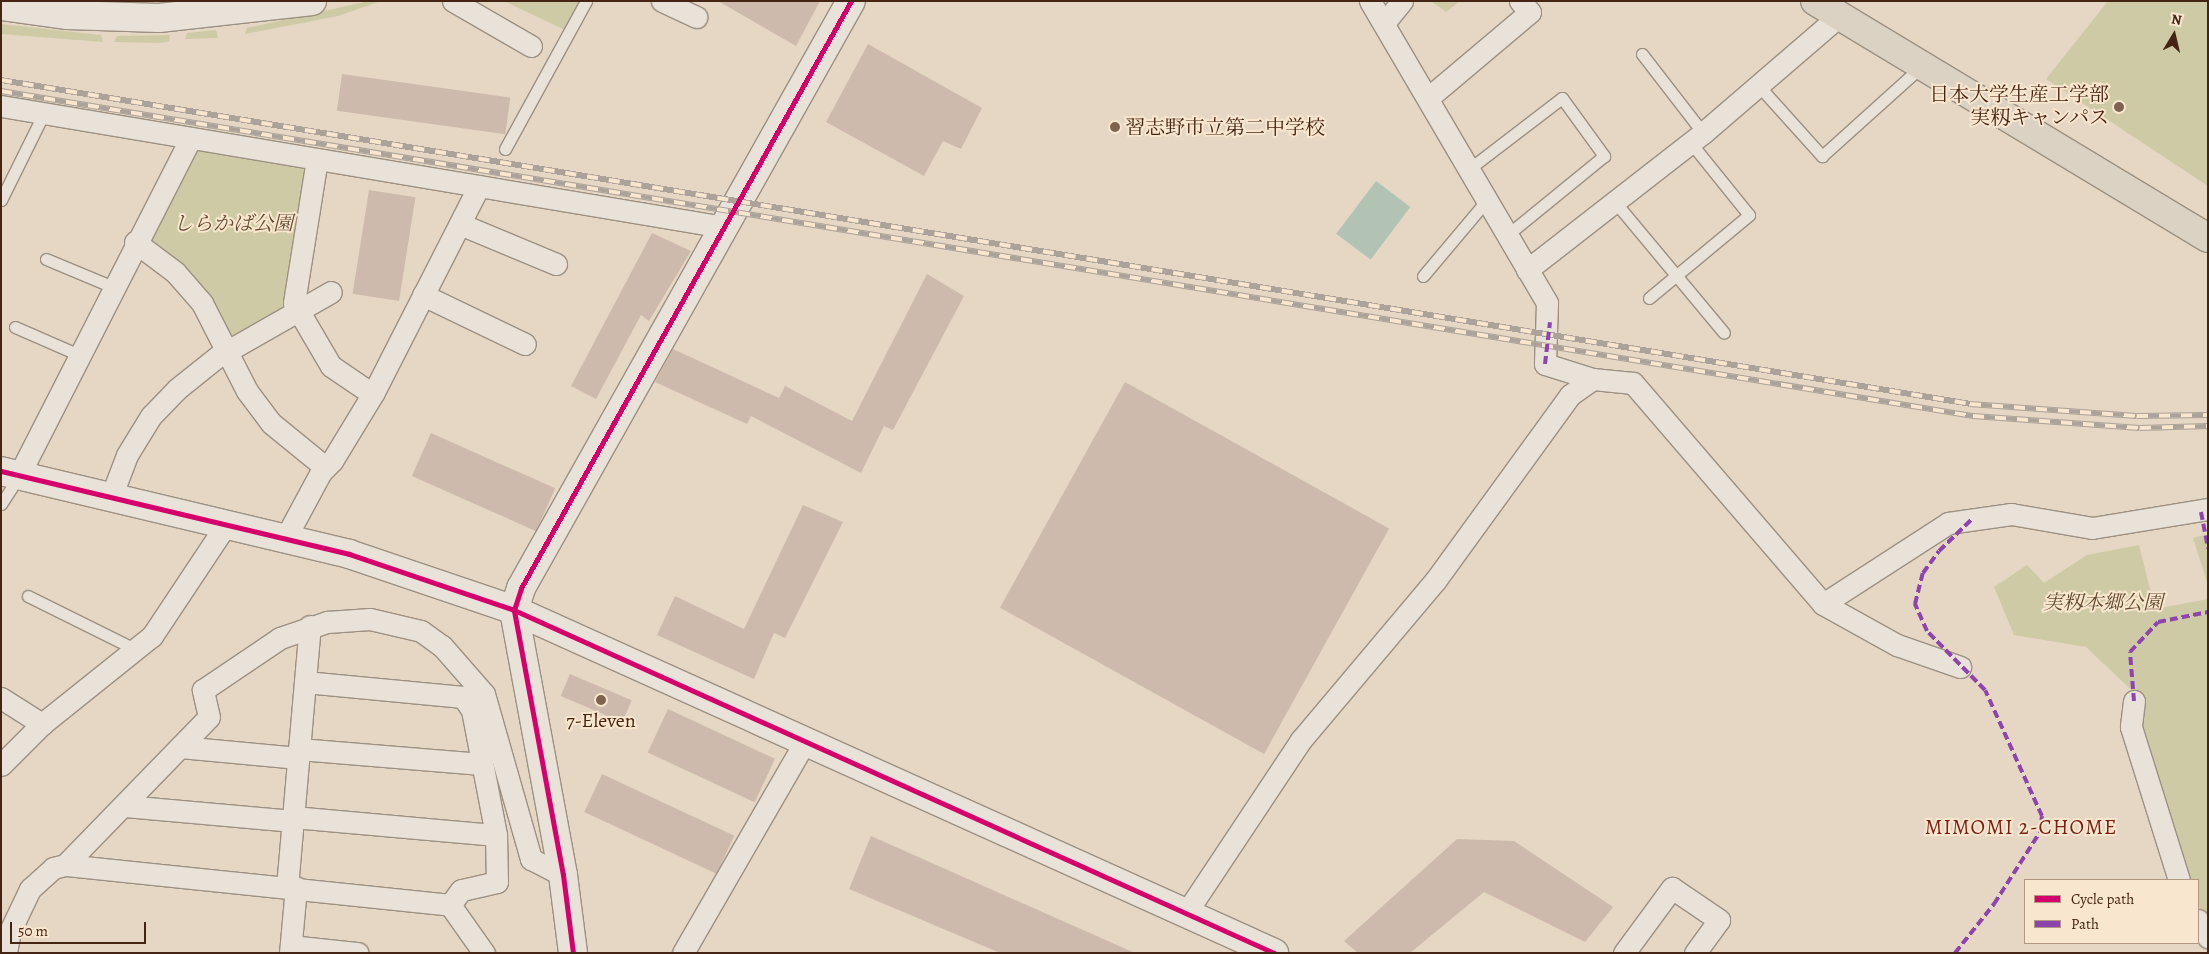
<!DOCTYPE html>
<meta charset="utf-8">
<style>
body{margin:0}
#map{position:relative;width:2209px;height:954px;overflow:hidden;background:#e5d7c3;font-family:Alegreya,"Noto Serif JP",serif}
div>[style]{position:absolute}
.green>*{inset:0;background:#cecaa5}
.water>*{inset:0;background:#b2c3b4;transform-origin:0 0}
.building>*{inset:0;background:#cebaac;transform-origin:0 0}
.roads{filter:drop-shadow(1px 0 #9c9082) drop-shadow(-1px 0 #9c9082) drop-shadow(0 1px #9c9082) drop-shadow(0 -1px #9c9082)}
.lane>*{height:11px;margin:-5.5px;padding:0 5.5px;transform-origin:5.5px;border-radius:5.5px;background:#e9e2d8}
.street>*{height:21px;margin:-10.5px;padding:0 10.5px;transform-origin:10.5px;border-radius:10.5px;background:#e9e2d8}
.secondary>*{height:28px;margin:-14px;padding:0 14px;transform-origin:14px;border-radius:14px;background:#e9e2d8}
.primary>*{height:28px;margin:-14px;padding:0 14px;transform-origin:14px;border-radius:14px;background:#dcd2c3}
.rail>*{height:5.5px;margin-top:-2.75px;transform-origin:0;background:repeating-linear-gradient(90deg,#f8e6ce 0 11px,#aca299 0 22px);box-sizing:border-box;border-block:1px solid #aca299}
.quiet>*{height:4px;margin-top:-2px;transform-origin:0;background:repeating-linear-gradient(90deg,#8e44ad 0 8px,transparent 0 12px)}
.cycleway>*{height:5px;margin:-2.5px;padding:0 2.5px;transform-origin:2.5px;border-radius:2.5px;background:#d6006c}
.dots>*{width:14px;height:14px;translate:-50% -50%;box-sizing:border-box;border:2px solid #f8e6ce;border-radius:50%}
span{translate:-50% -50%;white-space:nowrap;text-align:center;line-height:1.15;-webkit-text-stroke:4px #f8e6ce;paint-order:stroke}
.poi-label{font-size:20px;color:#462413}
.right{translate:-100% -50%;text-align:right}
.left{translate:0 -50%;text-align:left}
.park-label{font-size:20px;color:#634b32;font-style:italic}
.neighbourhood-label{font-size:21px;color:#7a1f14;letter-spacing:1px}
.frame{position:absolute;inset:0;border:2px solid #462413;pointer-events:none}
.legend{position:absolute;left:2024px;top:879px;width:175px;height:65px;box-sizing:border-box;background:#f8e6ce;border:1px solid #b19883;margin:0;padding:6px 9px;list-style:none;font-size:15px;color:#462413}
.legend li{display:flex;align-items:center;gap:10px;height:25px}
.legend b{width:25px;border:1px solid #b19883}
.north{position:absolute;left:2149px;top:10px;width:50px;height:50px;-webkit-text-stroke:4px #f8e6ce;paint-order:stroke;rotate:9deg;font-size:14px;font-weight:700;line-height:20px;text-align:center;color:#462413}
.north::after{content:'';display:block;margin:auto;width:18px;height:22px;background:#462413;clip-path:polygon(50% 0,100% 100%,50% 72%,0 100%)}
.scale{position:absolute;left:10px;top:922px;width:136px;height:22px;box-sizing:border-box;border:2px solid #462413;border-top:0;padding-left:6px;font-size:15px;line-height:18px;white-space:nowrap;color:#462413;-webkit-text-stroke:4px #f8e6ce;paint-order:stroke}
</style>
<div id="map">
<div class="green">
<i style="clip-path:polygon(369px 1px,381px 1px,338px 16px,245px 34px,247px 28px)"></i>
<i style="clip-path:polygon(504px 1px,580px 1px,565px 30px)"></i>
<i style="clip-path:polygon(1431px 1px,1460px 1px,1446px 12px)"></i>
<i style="clip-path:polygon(2108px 1px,2208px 1px,2208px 186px,2046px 79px)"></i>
<i style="clip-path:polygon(1px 24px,101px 35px,103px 42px,2px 34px)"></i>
<i style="clip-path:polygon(216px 30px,218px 38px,185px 39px,187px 33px)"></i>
<i style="clip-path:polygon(170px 35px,169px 41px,160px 43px,114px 42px,117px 36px)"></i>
<i style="clip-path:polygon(194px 143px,313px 167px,292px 309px,228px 347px,140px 242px)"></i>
<i style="clip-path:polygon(2208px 534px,2208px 585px,2193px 538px)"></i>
<i style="clip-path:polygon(2139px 545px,2155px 609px,2208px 599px,2208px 923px,2198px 904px,2198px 880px,2187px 880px,2138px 726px,2141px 699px,2086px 647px,2014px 635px,1994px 587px,2027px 565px,2044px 583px,2087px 555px)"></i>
</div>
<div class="water">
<i style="left:1376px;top:181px;width:43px;height:66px;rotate:37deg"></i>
</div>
<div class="building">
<i style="clip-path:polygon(718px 1px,820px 1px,796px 46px)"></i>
<i style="clip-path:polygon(868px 44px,982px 108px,961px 149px,943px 141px,924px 176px,826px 122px)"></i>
<i style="left:342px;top:74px;width:170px;height:37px;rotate:8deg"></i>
<i style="left:369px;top:190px;width:47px;height:105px;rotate:9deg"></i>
<i style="clip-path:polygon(652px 233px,691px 251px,649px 321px,641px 315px,596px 399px,571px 386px)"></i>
<i style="clip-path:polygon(927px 274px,964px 296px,893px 430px,884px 426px,861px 473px,751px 416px,747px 424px,655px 382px,673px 349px,779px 398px,785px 386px,852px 421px)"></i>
<i style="left:1125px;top:382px;width:302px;height:258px;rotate:29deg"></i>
<i style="left:431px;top:433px;width:136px;height:47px;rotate:24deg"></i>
<i style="clip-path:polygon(803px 505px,843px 522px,785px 638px,774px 633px,754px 679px,657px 635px,675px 596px,744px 629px)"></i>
<i style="left:570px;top:674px;width:67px;height:24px;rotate:23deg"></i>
<i style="left:668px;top:709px;width:118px;height:48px;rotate:25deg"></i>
<i style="left:602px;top:774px;width:146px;height:42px;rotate:25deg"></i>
<i style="clip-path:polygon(871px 836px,1135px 953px,1000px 953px,849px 889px)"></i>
<i style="clip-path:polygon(1457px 839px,1514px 841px,1613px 907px,1585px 942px,1484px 892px,1410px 953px,1358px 953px,1344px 941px)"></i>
</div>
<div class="roads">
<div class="lane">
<i style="left:1642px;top:54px;width:100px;rotate:52.3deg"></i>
<i style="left:1758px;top:85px;width:96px;rotate:48deg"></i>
<i style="left:1822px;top:156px;width:135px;rotate:-42deg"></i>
<i style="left:505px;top:149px;width:169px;rotate:-61.3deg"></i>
<i style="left:1469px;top:169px;width:117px;rotate:-37.4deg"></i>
<i style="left:1562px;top:98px;width:72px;rotate:54.1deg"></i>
<i style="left:1604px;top:156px;width:125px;rotate:140.8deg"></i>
<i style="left:1px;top:200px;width:97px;rotate:-63.7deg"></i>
<i style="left:1615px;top:202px;width:170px;rotate:50.2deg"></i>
<i style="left:46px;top:259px;width:73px;rotate:22.7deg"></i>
<i style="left:1423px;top:276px;width:99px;rotate:-49.9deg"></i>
<i style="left:1649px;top:298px;width:130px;rotate:-39.7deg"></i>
<i style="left:1749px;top:215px;width:92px;rotate:-128.9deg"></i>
<i style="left:15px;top:327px;width:70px;rotate:23.6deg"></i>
<i style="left:1px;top:504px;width:33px;rotate:-57deg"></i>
<i style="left:28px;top:596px;width:119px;rotate:26.4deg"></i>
</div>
<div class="street">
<i style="left:453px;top:1px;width:90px;rotate:30deg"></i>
<i style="left:662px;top:1px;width:38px;rotate:25deg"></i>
<i style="left:1370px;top:1px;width:350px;rotate:59.6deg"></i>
<i style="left:1547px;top:303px;width:61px;rotate:91.9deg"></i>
<i style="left:1545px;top:364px;width:50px;rotate:17.4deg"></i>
<i style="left:1593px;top:379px;width:40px;rotate:5.7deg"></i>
<i style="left:1633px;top:383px;width:291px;rotate:49.3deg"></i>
<i style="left:1823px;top:604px;width:85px;rotate:29deg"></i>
<i style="left:1897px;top:645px;width:67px;rotate:19.2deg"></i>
<i style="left:1385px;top:22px;width:27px;rotate:-51deg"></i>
<i style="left:1428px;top:98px;width:133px;rotate:-40.1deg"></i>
<i style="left:1530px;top:12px;width:15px;rotate:-132deg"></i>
<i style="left:1px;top:106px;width:732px;rotate:9.51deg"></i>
<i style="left:317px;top:159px;width:146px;rotate:99.1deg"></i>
<i style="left:294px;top:303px;width:73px;rotate:59.6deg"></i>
<i style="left:331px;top:366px;width:50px;rotate:34.3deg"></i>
<i style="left:460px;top:224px;width:104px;rotate:22.6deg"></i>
<i style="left:135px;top:242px;width:50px;rotate:36.9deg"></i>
<i style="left:175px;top:272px;width:41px;rotate:48.9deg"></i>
<i style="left:202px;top:303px;width:99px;rotate:62.9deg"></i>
<i style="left:247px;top:391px;width:40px;rotate:53deg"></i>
<i style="left:271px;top:423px;width:70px;rotate:39.2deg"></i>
<i style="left:1527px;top:270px;width:223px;rotate:-37.9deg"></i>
<i style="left:1703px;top:133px;width:179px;rotate:-40.7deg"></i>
<i style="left:423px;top:295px;width:113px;rotate:25.7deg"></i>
<i style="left:19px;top:475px;width:378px;rotate:-63deg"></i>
<i style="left:111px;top:497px;width:45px;rotate:-69.1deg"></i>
<i style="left:127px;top:455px;width:46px;rotate:-58.4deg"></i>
<i style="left:151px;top:416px;width:37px;rotate:-46deg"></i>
<i style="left:177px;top:389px;width:51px;rotate:-38.7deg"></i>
<i style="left:217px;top:357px;width:131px;rotate:-29.7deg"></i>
<i style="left:286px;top:537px;width:74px;rotate:-61.7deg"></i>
<i style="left:321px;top:472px;width:16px;rotate:-45deg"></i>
<i style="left:332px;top:461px;width:81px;rotate:-58.7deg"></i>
<i style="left:374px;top:392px;width:231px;rotate:-63deg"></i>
<i style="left:1823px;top:604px;width:149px;rotate:-32.9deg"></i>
<i style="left:1948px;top:523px;width:64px;rotate:-8.1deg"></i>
<i style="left:2011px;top:514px;width:82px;rotate:9.8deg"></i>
<i style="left:2092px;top:528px;width:118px;rotate:-9.3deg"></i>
<i style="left:305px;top:682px;width:159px;rotate:5.4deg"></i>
<i style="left:463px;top:697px;width:16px;rotate:55deg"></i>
<i style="left:472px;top:710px;width:127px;rotate:79.1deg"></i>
<i style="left:496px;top:835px;width:47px;rotate:88.8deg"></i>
<i style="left:497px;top:882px;width:37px;rotate:167deg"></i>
<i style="left:461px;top:890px;width:19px;rotate:126deg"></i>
<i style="left:1px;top:698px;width:49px;rotate:32.4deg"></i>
<i style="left:2134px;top:701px;width:26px;rotate:97deg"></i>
<i style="left:2131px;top:727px;width:160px;rotate:72.6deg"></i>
<i style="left:180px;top:747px;width:119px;rotate:5.3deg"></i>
<i style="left:299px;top:749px;width:183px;rotate:4.7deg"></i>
<i style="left:1px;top:765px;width:58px;rotate:-45deg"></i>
<i style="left:42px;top:724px;width:141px;rotate:-38.7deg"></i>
<i style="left:152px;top:636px;width:136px;rotate:-56.4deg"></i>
<i style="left:125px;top:806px;width:169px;rotate:5.1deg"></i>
<i style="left:293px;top:817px;width:204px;rotate:5.1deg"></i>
<i style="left:65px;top:865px;width:206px;rotate:-45.8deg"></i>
<i style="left:209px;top:717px;width:28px;rotate:-103deg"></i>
<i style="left:203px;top:690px;width:93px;rotate:-34deg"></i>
<i style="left:280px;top:638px;width:50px;rotate:-18.8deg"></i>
<i style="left:327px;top:622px;width:43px;rotate:-4deg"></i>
<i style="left:370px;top:619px;width:52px;rotate:13.2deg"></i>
<i style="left:421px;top:631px;width:26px;rotate:36deg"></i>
<i style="left:442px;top:646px;width:64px;rotate:48.8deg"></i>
<i style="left:484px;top:694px;width:172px;rotate:74.1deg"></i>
<i style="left:531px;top:859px;width:36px;rotate:27deg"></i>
<i style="left:287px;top:887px;width:262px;rotate:-85deg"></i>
<i style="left:1186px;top:913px;width:208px;rotate:-56.4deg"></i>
<i style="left:1301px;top:740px;width:208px;rotate:-49.9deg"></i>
<i style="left:1435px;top:581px;width:230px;rotate:-54deg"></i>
<i style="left:1570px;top:395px;width:28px;rotate:-35deg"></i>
<i style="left:2198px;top:920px;width:20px;rotate:60deg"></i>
<i style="left:291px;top:946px;width:67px;rotate:6deg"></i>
<i style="left:6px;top:953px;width:22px;rotate:-80deg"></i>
<i style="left:10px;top:931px;width:47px;rotate:-64.5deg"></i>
<i style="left:30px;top:889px;width:31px;rotate:-42deg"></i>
<i style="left:53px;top:868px;width:12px;rotate:-14deg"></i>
<i style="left:65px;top:865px;width:387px;rotate:5.9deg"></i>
<i style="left:450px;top:905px;width:59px;rotate:54.7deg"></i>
<i style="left:290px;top:953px;width:66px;rotate:-84.8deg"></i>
<i style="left:683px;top:953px;width:244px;rotate:-60deg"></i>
<i style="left:1624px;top:953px;width:81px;rotate:-53.6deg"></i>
<i style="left:1672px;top:888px;width:57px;rotate:34.2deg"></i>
<i style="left:1719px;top:920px;width:41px;rotate:126deg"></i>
</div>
<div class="secondary">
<i style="left:1px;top:6px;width:67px;rotate:7.8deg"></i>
<i style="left:67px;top:15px;width:92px;rotate:1.9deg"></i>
<i style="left:159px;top:18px;width:154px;rotate:-6.3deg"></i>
<i style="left:1px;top:471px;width:358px;rotate:13.4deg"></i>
<i style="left:349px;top:554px;width:174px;rotate:18.7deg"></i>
<i style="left:514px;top:610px;width:834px;rotate:24.29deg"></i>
<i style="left:573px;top:953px;width:79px;rotate:-97.3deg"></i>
<i style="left:563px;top:875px;width:269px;rotate:-100.5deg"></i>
<i style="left:514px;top:610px;width:23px;rotate:-72deg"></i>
<i style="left:521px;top:588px;width:673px;rotate:-60.66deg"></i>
</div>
<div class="primary">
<i style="left:1815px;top:1px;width:459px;rotate:31.1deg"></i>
</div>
</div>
<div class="rail">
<i style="left:1px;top:80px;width:1995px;rotate:9.34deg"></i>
<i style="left:1970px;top:404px;width:167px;rotate:4.1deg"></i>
<i style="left:2137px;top:416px;width:71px;rotate:-0.8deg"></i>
<i style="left:1px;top:91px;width:1999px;rotate:9.36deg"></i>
<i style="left:1973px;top:416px;width:167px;rotate:4.1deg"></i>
<i style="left:2140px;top:428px;width:68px;rotate:-1.7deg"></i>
</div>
<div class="quiet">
<i style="left:1545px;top:364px;width:42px;rotate:-83.2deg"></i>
<i style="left:2201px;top:512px;width:37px;rotate:79deg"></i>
<i style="left:2134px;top:701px;width:49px;rotate:-94.7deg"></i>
<i style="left:2130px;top:652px;width:41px;rotate:-47deg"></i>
<i style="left:2158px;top:622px;width:51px;rotate:-11.3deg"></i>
<i style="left:1955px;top:953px;width:63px;rotate:-51.5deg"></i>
<i style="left:1994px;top:904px;width:85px;rotate:-57.4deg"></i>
<i style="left:2040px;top:832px;width:16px;rotate:-83deg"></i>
<i style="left:2042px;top:816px;width:138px;rotate:-114.3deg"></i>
<i style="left:1985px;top:690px;width:83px;rotate:-134.5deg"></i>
<i style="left:1927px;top:631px;width:30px;rotate:-114deg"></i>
<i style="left:1915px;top:604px;width:32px;rotate:-76deg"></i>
<i style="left:1923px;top:573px;width:27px;rotate:-54deg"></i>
<i style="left:1939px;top:551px;width:46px;rotate:-44.1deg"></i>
</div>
<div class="cycleway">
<i style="left:1px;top:471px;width:358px;rotate:13.4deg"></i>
<i style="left:349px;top:554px;width:174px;rotate:18.7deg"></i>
<i style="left:514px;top:610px;width:834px;rotate:24.29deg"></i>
<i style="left:573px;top:953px;width:79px;rotate:-97.3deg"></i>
<i style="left:563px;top:875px;width:269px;rotate:-100.5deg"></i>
<i style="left:514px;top:610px;width:23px;rotate:-72deg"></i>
<i style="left:521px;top:588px;width:673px;rotate:-60.66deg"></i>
</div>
<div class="dots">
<i style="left:2119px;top:107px;background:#7e6351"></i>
<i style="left:1115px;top:127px;background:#7e6351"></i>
<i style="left:601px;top:700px;background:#7e6351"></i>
</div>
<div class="poi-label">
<span class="right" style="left:2109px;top:106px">日本大学生産工学部<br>実籾キャンパス</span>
<span class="left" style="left:1125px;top:127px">習志野市立第二中学校</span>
<span style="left:601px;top:720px">7-Eleven</span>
</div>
<div class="park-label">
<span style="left:233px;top:223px">しらかば公園</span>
<span style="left:2103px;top:602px">実籾本郷公園</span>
</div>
<div class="neighbourhood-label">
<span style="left:2021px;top:827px">MIMOMI 2-CHOME</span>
</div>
<div class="frame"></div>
<ul class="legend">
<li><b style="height:6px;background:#d6006c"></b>Cycle path</li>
<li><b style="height:6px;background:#8e44ad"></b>Path</li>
</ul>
<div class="north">N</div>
<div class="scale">50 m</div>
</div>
